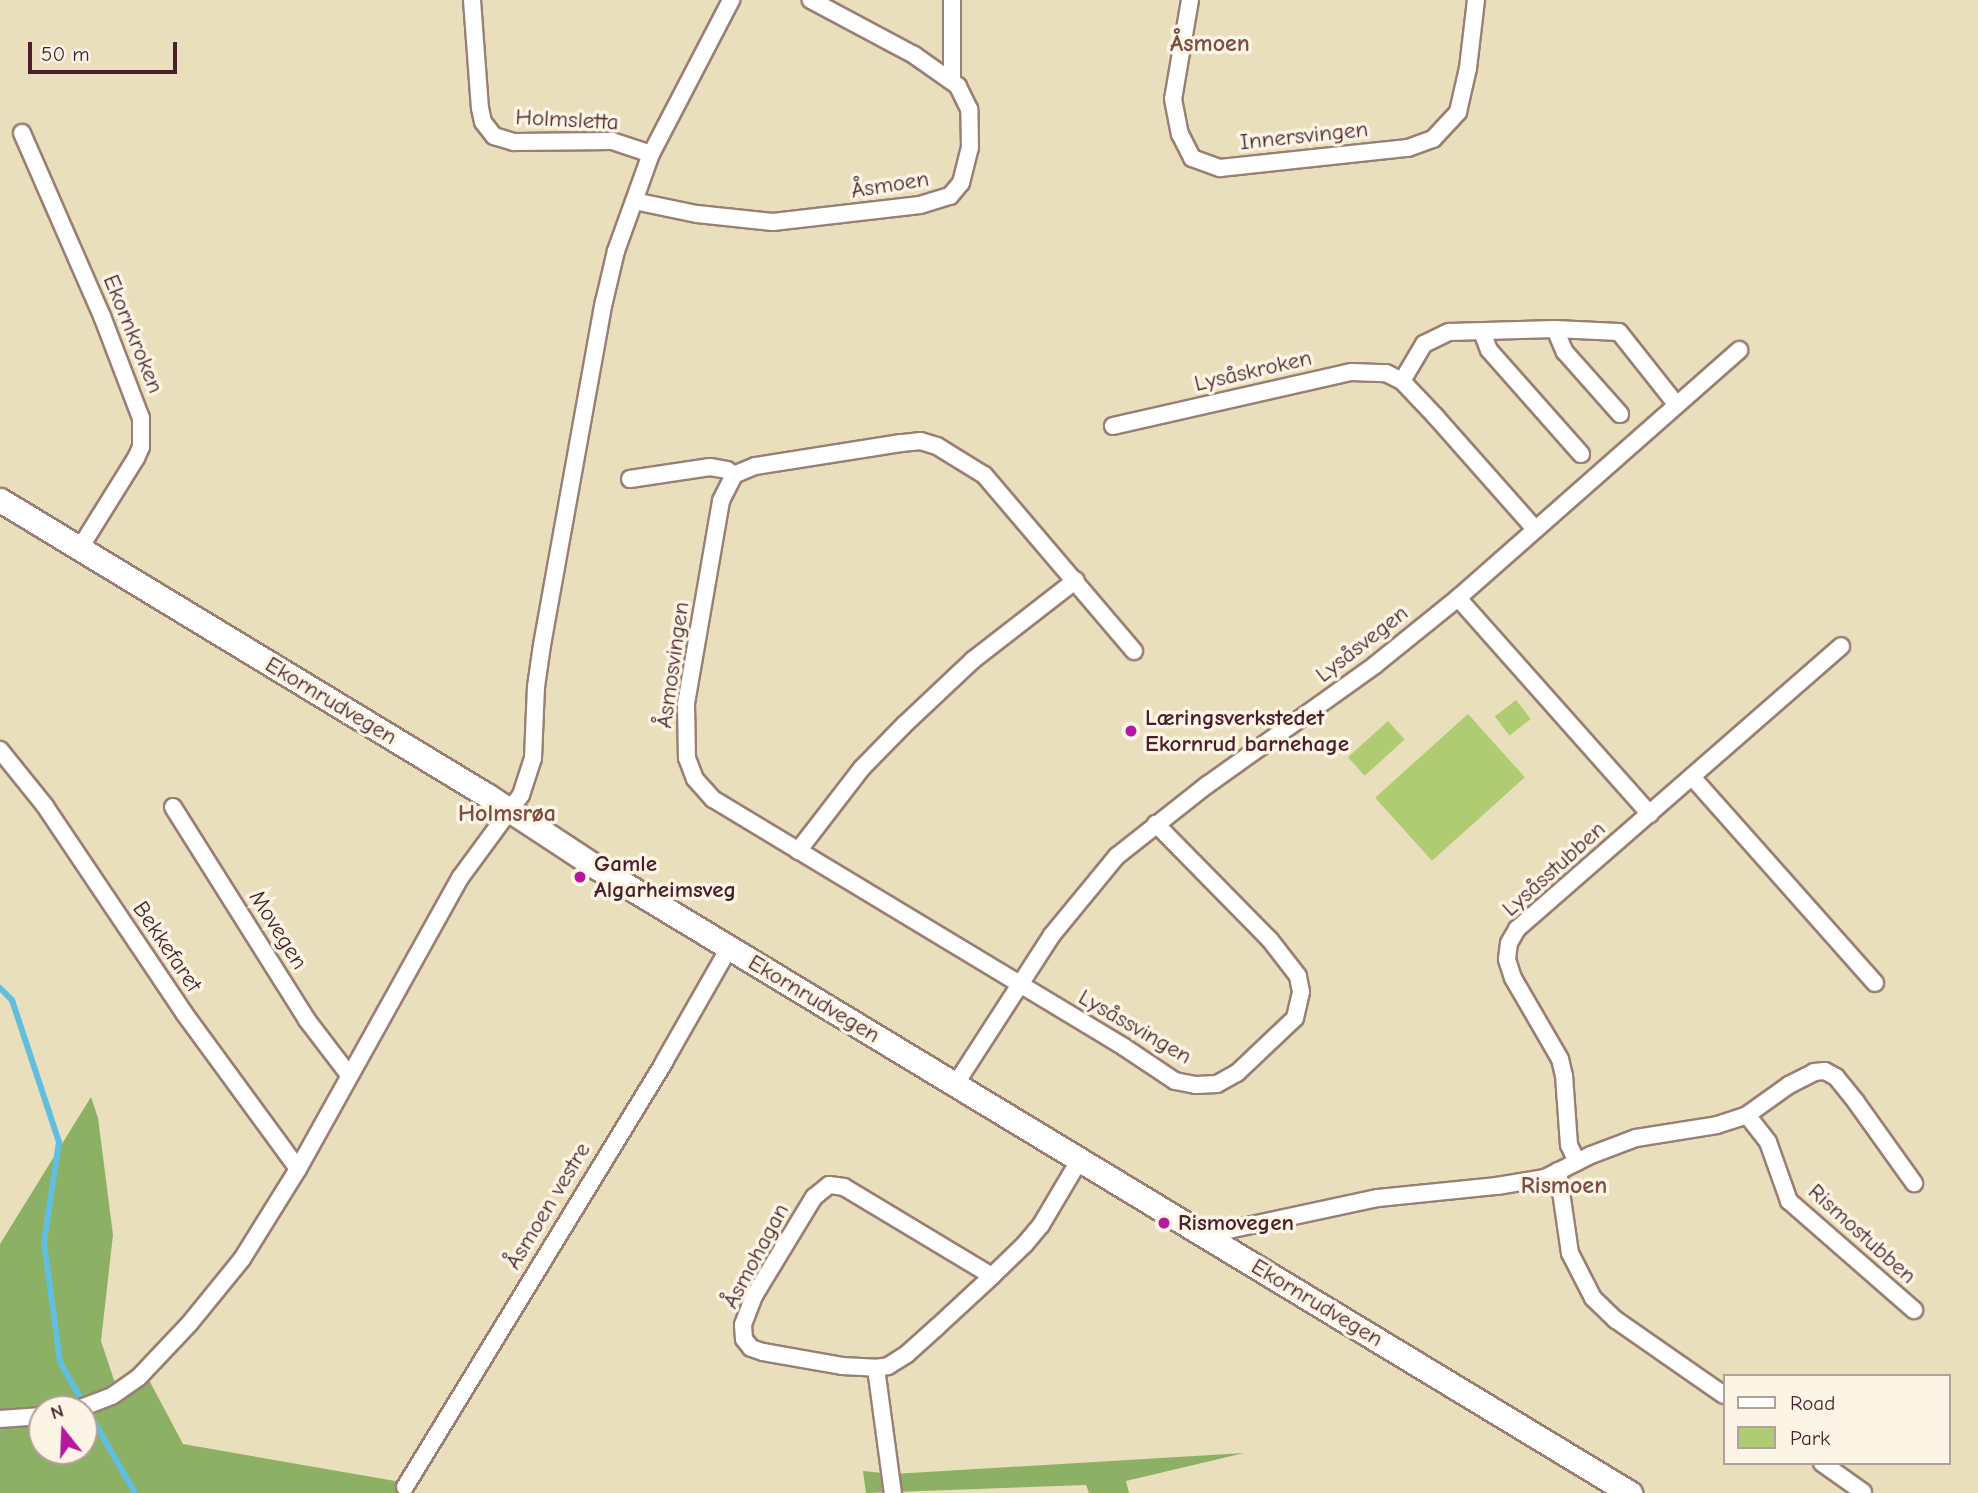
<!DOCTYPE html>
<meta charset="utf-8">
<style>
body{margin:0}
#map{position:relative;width:1978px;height:1493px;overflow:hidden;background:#eadfbc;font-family:"Comic Neue",sans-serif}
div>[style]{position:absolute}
.green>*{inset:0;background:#b0cc72;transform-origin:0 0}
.forest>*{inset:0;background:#8cb064}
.stream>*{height:6px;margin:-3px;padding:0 3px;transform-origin:3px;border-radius:3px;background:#60bede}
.roads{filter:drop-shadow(2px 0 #9a7f74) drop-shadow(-2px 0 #9a7f74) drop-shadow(0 2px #9a7f74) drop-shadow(0 -2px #9a7f74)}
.minor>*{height:16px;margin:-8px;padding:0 8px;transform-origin:8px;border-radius:8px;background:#fff}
.secondary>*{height:23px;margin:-11.5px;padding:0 11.5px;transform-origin:11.5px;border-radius:11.5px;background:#fff}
.dots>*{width:19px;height:19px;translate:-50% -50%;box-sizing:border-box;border:4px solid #fcf5e5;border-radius:50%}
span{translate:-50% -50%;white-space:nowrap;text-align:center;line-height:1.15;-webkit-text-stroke:7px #fcf5e5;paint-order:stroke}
.street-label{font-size:23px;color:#4a1f2b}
.poi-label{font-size:23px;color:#4a1f2b;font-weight:700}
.left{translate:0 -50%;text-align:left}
.neighbourhood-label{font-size:24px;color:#7b4e44;font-weight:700}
.legend{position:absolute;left:1723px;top:1374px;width:228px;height:91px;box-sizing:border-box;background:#fcf5e5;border:2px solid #b59f9b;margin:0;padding:9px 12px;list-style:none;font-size:21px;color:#4a1f2b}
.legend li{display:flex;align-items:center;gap:14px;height:35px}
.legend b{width:35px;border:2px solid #b59f9b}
.north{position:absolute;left:28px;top:1395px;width:70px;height:70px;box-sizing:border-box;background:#fcf5e5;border:2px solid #b59f9b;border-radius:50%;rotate:342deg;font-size:19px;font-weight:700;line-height:28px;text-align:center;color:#4a1f2b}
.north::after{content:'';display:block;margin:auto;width:24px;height:32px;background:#b5179e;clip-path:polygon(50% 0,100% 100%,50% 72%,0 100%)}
.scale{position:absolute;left:28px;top:42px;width:149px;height:32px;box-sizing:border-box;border:4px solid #4a1f2b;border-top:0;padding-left:9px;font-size:21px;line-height:24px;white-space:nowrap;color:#4a1f2b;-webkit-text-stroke:5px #fcf5e5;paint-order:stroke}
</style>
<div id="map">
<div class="green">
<i style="left:1516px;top:700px;width:24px;height:27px;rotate:52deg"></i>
<i style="left:1468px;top:714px;width:85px;height:125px;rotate:48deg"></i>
<i style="left:1388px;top:721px;width:25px;height:54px;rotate:48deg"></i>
</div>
<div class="forest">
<i style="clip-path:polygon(evenodd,91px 1097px,98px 1118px,113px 1235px,101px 1341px,117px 1389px,149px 1380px,183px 1444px,401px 1482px,404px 1493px,0 1493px,0 1244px,91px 1097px,42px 1409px,84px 1409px,84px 1451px,42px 1451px,42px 1409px)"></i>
<i style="clip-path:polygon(1244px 1453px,1126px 1481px,1129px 1493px,1089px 1493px,1086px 1485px,866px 1493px,863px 1471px,893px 1474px)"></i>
</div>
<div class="stream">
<i style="left:0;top:988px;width:17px;rotate:45deg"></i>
<i style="left:12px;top:1000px;width:150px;rotate:71.7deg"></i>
<i style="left:59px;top:1142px;width:101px;rotate:98.5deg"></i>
<i style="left:44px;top:1242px;width:121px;rotate:82.4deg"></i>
<i style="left:60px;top:1362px;width:151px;rotate:60.2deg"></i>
</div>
<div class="roads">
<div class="minor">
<i style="left:472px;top:0;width:108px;rotate:85.8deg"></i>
<i style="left:480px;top:108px;width:14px;rotate:78deg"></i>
<i style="left:483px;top:122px;width:18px;rotate:52deg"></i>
<i style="left:494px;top:136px;width:21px;rotate:17deg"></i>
<i style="left:514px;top:142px;width:98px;rotate:-0.6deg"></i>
<i style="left:612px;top:141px;width:41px;rotate:18.4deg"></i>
<i style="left:1190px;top:0;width:100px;rotate:99.7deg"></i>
<i style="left:1173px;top:99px;width:36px;rotate:79deg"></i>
<i style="left:1180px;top:134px;width:27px;rotate:63deg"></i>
<i style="left:1192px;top:158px;width:30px;rotate:20deg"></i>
<i style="left:1220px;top:168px;width:189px;rotate:-6.1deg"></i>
<i style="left:1408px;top:148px;width:27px;rotate:-20deg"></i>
<i style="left:1433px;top:139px;width:37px;rotate:-47deg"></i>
<i style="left:1458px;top:112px;width:45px;rotate:-77.2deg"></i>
<i style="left:1468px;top:68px;width:68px;rotate:-83.3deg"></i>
<i style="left:952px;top:79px;width:79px;rotate:-90deg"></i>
<i style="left:22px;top:133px;width:200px;rotate:66.4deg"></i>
<i style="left:102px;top:316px;width:109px;rotate:69.1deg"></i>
<i style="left:141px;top:418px;width:29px;rotate:90deg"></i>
<i style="left:141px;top:447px;width:12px;rotate:114deg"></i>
<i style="left:136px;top:458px;width:106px;rotate:121.9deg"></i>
<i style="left:634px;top:201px;width:64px;rotate:11.7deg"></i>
<i style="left:697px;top:214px;width:76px;rotate:6deg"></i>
<i style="left:773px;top:222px;width:148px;rotate:-6.6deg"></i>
<i style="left:920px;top:205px;width:31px;rotate:-17deg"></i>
<i style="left:950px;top:196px;width:17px;rotate:-50deg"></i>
<i style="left:961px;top:183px;width:36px;rotate:-76deg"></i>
<i style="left:970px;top:148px;width:39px;rotate:-91deg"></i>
<i style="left:969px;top:109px;width:25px;rotate:-116deg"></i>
<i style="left:958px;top:86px;width:54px;rotate:-144.8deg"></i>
<i style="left:914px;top:55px;width:117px;rotate:-151.9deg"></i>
<i style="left:1555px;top:329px;width:25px;rotate:67deg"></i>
<i style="left:1565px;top:352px;width:83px;rotate:48.4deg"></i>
<i style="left:1482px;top:332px;width:19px;rotate:69deg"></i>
<i style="left:1489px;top:350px;width:139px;rotate:48.5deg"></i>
<i style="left:1402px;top:381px;width:43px;rotate:-59.3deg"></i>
<i style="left:1424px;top:344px;width:28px;rotate:-26deg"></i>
<i style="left:1449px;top:332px;width:106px;rotate:-1.6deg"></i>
<i style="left:1555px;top:329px;width:64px;rotate:2.7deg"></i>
<i style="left:1619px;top:332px;width:92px;rotate:51.6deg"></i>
<i style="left:1113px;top:426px;width:244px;rotate:-12.8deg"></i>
<i style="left:1351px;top:372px;width:35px;rotate:2deg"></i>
<i style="left:1386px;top:373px;width:18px;rotate:27deg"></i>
<i style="left:1402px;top:381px;width:50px;rotate:46.6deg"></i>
<i style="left:1436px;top:417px;width:149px;rotate:48.5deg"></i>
<i style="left:630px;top:479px;width:81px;rotate:-8.5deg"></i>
<i style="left:710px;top:467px;width:17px;rotate:10deg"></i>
<i style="left:727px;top:470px;width:9px;rotate:36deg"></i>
<i style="left:1458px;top:598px;width:289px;rotate:48.4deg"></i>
<i style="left:1134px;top:651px;width:231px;rotate:-130.4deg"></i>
<i style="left:984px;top:475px;width:55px;rotate:-148.3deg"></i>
<i style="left:937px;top:446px;width:17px;rotate:-163deg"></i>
<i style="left:921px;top:441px;width:20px;rotate:174deg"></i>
<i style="left:901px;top:443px;width:148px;rotate:171deg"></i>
<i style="left:755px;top:466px;width:23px;rotate:157deg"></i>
<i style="left:734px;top:475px;width:29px;rotate:117deg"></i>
<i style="left:721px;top:501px;width:205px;rotate:99.8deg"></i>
<i style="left:686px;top:703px;width:55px;rotate:89deg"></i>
<i style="left:687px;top:758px;width:22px;rotate:69deg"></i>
<i style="left:695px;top:779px;width:27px;rotate:48deg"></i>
<i style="left:713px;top:799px;width:480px;rotate:31.1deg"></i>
<i style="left:1124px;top:1047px;width:61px;rotate:33.7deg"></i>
<i style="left:1175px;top:1081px;width:21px;rotate:11deg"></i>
<i style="left:1196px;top:1085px;width:21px;rotate:-3deg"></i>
<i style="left:1217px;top:1084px;width:23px;rotate:-29deg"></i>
<i style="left:1237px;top:1073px;width:80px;rotate:-43.5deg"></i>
<i style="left:1295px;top:1018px;width:27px;rotate:-77deg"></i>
<i style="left:1301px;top:992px;width:16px;rotate:-101deg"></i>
<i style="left:1298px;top:976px;width:46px;rotate:-127.9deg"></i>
<i style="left:1270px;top:940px;width:163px;rotate:-134.5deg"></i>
<i style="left:0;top:750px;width:72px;rotate:51.2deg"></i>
<i style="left:45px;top:806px;width:249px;rotate:56.1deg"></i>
<i style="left:184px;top:1013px;width:193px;rotate:53.8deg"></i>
<i style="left:1693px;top:778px;width:274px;rotate:48.4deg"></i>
<i style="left:173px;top:807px;width:252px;rotate:57.8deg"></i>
<i style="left:307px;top:1020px;width:69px;rotate:52.6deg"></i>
<i style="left:798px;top:851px;width:105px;rotate:-52.4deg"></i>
<i style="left:862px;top:768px;width:60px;rotate:-45.7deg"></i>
<i style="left:904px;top:725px;width:95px;rotate:-43.3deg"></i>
<i style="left:973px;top:660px;width:130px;rotate:-37.8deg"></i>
<i style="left:955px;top:1085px;width:179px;rotate:-57.1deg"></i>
<i style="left:1052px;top:935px;width:102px;rotate:-50.6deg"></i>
<i style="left:1117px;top:856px;width:115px;rotate:-38.3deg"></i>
<i style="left:1207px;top:785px;width:206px;rotate:-35.5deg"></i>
<i style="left:1375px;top:665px;width:107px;rotate:-38.9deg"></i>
<i style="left:1458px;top:598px;width:375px;rotate:-41.4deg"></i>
<i style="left:1747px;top:1115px;width:34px;rotate:52deg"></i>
<i style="left:1768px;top:1142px;width:63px;rotate:70.4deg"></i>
<i style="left:1789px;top:1201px;width:166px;rotate:41.1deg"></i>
<i style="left:1577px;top:1162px;width:19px;rotate:-115deg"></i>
<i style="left:1569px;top:1145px;width:69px;rotate:-94.1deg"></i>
<i style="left:1564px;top:1076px;width:17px;rotate:-103deg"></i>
<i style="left:1560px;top:1059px;width:94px;rotate:-120.1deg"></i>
<i style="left:1513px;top:978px;width:20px;rotate:-108deg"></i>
<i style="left:1507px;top:959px;width:16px;rotate:-83deg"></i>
<i style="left:1509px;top:943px;width:16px;rotate:-60deg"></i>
<i style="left:1517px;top:929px;width:430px;rotate:-41.1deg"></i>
<i style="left:1558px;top:1171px;width:83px;rotate:81.7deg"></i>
<i style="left:1570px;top:1253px;width:51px;rotate:62.9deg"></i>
<i style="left:1593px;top:1298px;width:32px;rotate:44deg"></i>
<i style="left:1616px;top:1320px;width:131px;rotate:34.8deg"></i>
<i style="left:1205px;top:1235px;width:177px;rotate:-12.1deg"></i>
<i style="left:1378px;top:1198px;width:120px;rotate:-5.8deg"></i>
<i style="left:1497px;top:1186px;width:49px;rotate:-9.5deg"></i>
<i style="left:1545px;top:1178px;width:51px;rotate:-26.6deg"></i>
<i style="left:1591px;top:1155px;width:48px;rotate:-20.7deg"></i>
<i style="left:1636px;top:1138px;width:82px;rotate:-9.1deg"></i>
<i style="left:1717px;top:1125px;width:32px;rotate:-18deg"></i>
<i style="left:1747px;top:1115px;width:52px;rotate:-35.5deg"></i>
<i style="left:1789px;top:1085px;width:28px;rotate:-27deg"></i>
<i style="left:1814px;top:1072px;width:11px;rotate:-5deg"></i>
<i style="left:1825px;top:1071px;width:13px;rotate:29deg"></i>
<i style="left:1836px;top:1077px;width:32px;rotate:51deg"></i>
<i style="left:1856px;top:1102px;width:100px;rotate:54.4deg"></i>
<i style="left:992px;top:1276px;width:173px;rotate:-149deg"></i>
<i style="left:844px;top:1187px;width:15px;rotate:-172deg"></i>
<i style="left:829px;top:1185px;width:19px;rotate:141deg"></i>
<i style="left:814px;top:1197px;width:116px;rotate:121.2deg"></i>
<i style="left:754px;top:1296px;width:31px;rotate:111deg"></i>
<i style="left:743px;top:1325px;width:14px;rotate:86deg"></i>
<i style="left:744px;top:1339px;width:11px;rotate:52deg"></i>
<i style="left:751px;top:1348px;width:13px;rotate:18deg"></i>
<i style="left:763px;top:1352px;width:80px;rotate:10deg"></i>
<i style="left:842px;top:1366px;width:34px;rotate:3deg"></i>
<i style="left:876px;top:1368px;width:12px;rotate:-9deg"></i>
<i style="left:888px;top:1366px;width:22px;rotate:-32deg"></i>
<i style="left:907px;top:1354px;width:40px;rotate:-42deg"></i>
<i style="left:937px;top:1327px;width:75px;rotate:-42.8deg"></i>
<i style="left:992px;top:1276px;width:46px;rotate:-44.1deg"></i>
<i style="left:1025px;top:1244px;width:25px;rotate:-50deg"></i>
<i style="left:1041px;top:1225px;width:77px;rotate:-59.4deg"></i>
<i style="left:876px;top:1368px;width:126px;rotate:82.3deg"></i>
<i style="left:78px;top:1409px;width:36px;rotate:-21deg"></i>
<i style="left:112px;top:1396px;width:33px;rotate:-35deg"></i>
<i style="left:139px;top:1377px;width:74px;rotate:-46.6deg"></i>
<i style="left:190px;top:1323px;width:82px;rotate:-50.9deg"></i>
<i style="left:242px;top:1259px;width:106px;rotate:-58.1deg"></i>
<i style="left:298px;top:1169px;width:333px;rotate:-60.9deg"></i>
<i style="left:460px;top:878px;width:103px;rotate:-53.7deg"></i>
<i style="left:521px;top:795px;width:39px;rotate:-72deg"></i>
<i style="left:533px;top:758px;width:71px;rotate:-87.6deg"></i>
<i style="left:536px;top:687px;width:42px;rotate:-81.9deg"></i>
<i style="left:542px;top:645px;width:349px;rotate:-79.8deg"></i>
<i style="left:604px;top:302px;width:52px;rotate:-76.8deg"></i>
<i style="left:616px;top:251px;width:103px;rotate:-70.2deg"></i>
<i style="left:651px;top:154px;width:174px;rotate:-62.5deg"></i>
<i style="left:0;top:1419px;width:42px;rotate:-4.1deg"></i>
<i style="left:1822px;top:1463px;width:50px;rotate:35.3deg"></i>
<i style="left:405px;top:1487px;width:498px;rotate:-58.6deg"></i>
<i style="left:664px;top:1062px;width:131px;rotate:-60.3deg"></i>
</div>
<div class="secondary">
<i style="left:0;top:500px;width:571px;rotate:31.24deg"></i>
<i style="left:488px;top:796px;width:129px;rotate:33.3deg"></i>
<i style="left:596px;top:867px;width:1209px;rotate:31.19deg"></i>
</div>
</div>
<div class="dots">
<i style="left:1131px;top:731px;background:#b5179e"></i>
<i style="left:580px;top:877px;background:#b5179e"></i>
<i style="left:1164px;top:1223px;background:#b5179e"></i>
</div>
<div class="street-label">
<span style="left:567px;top:120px;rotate:3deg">Holmsletta</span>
<span style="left:1304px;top:136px;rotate:-6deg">Innersvingen</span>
<span style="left:890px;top:185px;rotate:-9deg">Åsmoen</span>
<span style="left:133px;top:334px;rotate:68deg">Ekornkroken</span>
<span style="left:1253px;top:371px;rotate:-13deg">Lysåskroken</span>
<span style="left:1362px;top:644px;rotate:-38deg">Lysåsvegen</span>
<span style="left:673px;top:665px;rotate:-82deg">Åsmosvingen</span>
<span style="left:331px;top:701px;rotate:31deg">Ekornrudvegen</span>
<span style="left:1554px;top:869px;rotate:-42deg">Lysåsstubben</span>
<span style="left:278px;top:930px;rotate:58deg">Movegen</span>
<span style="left:167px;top:947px;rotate:56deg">Bekkefaret</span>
<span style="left:814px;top:999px;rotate:31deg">Ekornrudvegen</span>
<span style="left:1135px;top:1027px;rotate:30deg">Lysåssvingen</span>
<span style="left:548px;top:1206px;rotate:-59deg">Åsmoen vestre</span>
<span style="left:1862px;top:1234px;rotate:42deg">Rismostubben</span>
<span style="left:756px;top:1256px;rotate:-62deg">Åsmohagan</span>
<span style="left:1317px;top:1303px;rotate:31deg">Ekornrudvegen</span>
</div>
<div class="poi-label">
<span class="left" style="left:1145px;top:731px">Læringsverkstedet<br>Ekornrud barnehage</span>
<span class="left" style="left:594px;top:877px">Gamle<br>Algarheimsveg</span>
<span class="left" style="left:1178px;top:1223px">Rismovegen</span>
</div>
<div class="neighbourhood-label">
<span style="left:1210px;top:44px">Åsmoen</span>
<span style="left:507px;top:814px">Holmsrøa</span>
<span style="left:1564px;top:1186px">Rismoen</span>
</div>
<ul class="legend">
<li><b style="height:9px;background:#fff"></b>Road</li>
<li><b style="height:19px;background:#b0cc72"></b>Park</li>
</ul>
<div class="north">N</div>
<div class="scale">50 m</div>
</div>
